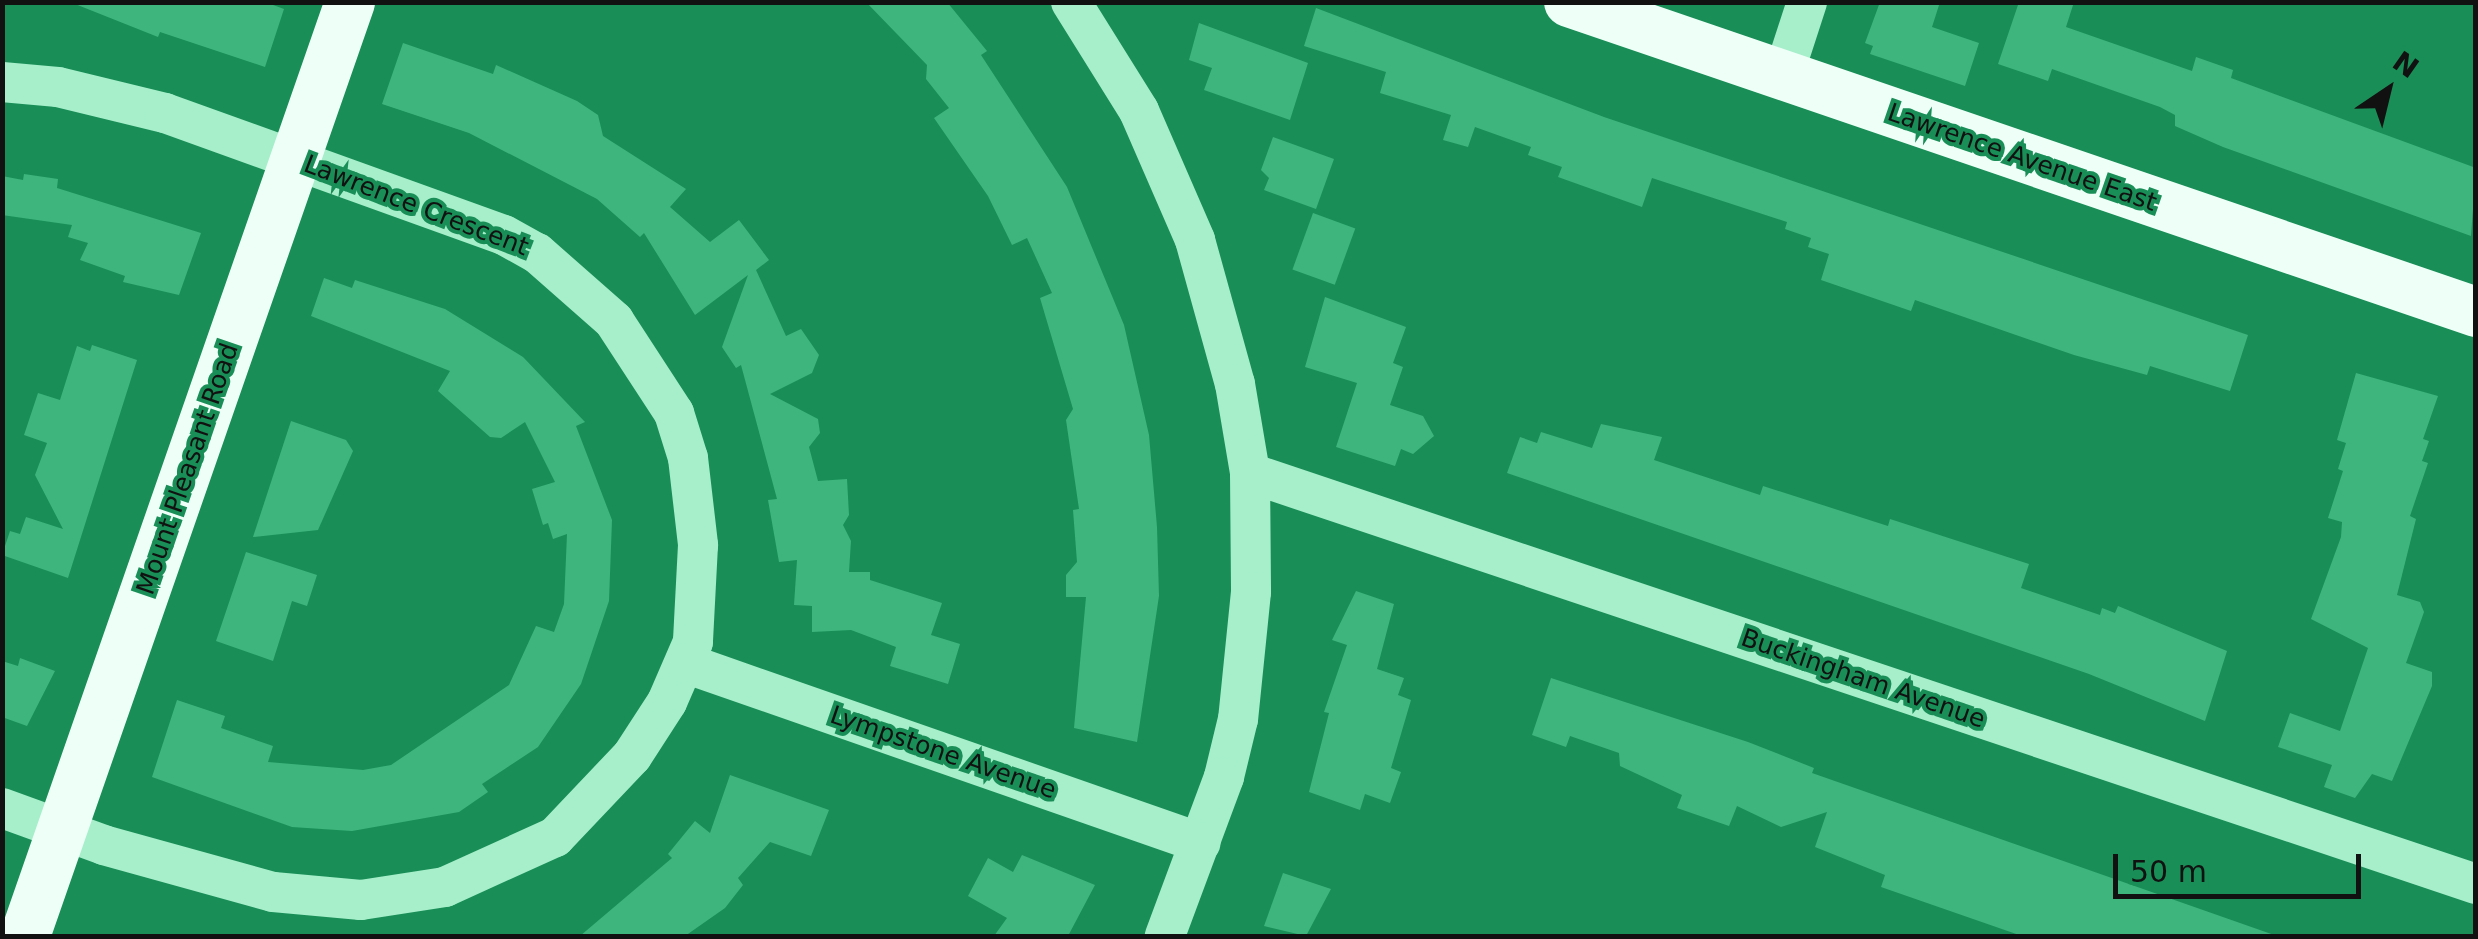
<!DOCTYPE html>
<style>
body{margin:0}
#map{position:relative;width:2478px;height:939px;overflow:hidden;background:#198f57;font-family:"DejaVu Sans",sans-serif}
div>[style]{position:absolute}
.building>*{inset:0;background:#3eb57c;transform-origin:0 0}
.minor>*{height:40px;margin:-20px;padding:0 20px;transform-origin:20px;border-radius:20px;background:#a7efcb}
.major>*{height:50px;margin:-25px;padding:0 25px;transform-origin:25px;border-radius:25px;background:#eefff8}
span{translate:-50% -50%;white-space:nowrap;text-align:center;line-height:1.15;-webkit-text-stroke:8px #198f57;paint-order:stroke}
.street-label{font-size:25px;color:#111}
.frame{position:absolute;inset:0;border:5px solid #111;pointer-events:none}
.north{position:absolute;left:2338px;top:40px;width:100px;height:100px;-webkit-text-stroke:8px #198f57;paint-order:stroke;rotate:35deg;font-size:28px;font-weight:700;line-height:40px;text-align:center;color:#111}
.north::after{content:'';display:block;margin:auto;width:35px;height:45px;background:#111;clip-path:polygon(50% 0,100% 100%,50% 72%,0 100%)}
.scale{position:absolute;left:2113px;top:854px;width:248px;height:45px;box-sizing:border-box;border:5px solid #111;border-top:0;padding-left:12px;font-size:30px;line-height:35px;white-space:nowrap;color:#111;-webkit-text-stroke:8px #198f57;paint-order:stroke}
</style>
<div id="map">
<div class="building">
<i style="clip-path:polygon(70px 2px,265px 2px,284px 9px,265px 67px,160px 32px,158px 37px)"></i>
<i style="clip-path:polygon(866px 2px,947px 2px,987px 51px,981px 55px,1067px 187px,1124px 325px,1149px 435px,1157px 527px,1159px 596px,1137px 742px,1074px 728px,1086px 597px,1066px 597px,1066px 575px,1077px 562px,1073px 510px,1079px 509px,1066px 420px,1073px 409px,1040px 298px,1052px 293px,1027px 238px,1012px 245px,988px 196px,934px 118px,949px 108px,926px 79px,927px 65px)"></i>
<i style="clip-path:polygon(1880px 2px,1940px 2px,1932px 27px,1979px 43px,1965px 86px,1870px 54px,1873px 46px,1865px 43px)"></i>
<i style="clip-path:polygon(2019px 2px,2074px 2px,2066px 27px,2192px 71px,2196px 57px,2233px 70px,2231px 78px,2476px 168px,2471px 236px,2223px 147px,2175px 126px,2175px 115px,2160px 107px,2052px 69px,2048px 81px,1998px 64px)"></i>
<i style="clip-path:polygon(1316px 8px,1604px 117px,2248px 335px,2230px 391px,2150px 366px,2147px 375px,2074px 355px,1915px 300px,1911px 311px,1821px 280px,1829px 254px,1808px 247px,1811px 238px,1785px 229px,1787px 222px,1652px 178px,1642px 207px,1558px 177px,1562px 167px,1528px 155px,1531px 147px,1475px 127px,1468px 147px,1443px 140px,1451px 115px,1380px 93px,1386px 72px,1304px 46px)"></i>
<i style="clip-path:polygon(1199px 23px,1308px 63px,1290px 120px,1204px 90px,1212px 68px,1189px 60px)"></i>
<i style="clip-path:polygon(403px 43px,493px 74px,496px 65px,577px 101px,598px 115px,603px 136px,686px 189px,670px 207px,710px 242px,739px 220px,769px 260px,756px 270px,786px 336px,801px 329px,819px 355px,812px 373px,770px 394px,818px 419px,820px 433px,809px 447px,818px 481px,847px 479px,849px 515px,843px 525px,851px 541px,849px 572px,870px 572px,870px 580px,942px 603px,931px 635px,960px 644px,948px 684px,890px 666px,896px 647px,851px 630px,812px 632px,812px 606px,794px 605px,797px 560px,779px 562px,768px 500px,777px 499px,741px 365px,736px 368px,722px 347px,748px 275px,695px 315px,644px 233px,640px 237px,597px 199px,469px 133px,382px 104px)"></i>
<i style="clip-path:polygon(1273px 137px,1334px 159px,1316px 209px,1264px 190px,1269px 178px,1261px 170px)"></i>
<i style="clip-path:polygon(24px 174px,58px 179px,57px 188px,201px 233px,179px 295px,123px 282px,125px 276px,80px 260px,88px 243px,68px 237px,72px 225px,2px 215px,2px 176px,23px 180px)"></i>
<i style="left:1313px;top:213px;width:45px;height:60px;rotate:20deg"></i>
<i style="clip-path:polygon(324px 278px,352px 288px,355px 280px,445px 309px,523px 357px,585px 422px,576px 426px,612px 520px,609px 601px,581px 684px,538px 747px,482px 784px,488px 792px,459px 812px,352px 831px,292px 827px,152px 777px,177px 700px,225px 716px,221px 728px,273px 746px,268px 762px,363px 770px,391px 765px,509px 685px,536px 626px,554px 632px,564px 604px,567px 534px,553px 539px,548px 523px,543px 525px,532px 489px,555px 482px,525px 422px,501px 438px,490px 437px,438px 391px,450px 371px,311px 316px)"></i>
<i style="clip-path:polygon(1325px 297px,1406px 327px,1393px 363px,1403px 367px,1390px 405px,1423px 416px,1434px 436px,1413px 454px,1401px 449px,1395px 466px,1336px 447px,1357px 383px,1305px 367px)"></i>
<i style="clip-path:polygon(92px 345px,137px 360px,68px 578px,2px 555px,10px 531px,20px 534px,26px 517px,63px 529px,35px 475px,47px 443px,24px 435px,38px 393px,60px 400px,77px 346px,90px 351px)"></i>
<i style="clip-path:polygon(2356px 373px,2438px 396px,2423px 439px,2429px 441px,2422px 461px,2428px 463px,2410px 516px,2416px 519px,2397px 595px,2420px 602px,2424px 612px,2406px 663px,2432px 672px,2432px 686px,2392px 781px,2372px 774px,2355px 798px,2324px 787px,2332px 765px,2278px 747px,2290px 713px,2340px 731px,2368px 648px,2311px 619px,2341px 537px,2342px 522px,2328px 518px,2343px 471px,2338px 469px,2346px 443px,2337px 440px)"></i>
<i style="clip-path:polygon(291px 421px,346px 440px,353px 451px,318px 530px,253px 537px)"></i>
<i style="clip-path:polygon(1601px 424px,1662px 437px,1654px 460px,1760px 495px,1763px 486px,1888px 526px,1890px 519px,2029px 564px,2021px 588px,2100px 615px,2102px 608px,2115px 613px,2118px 606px,2227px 651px,2205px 721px,2089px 674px,1507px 473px,1520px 437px,1537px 443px,1541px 432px,1592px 448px)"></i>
<i style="clip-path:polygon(246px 552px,317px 575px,307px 606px,292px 601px,273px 661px,216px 641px)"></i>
<i style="clip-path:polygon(1356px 591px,1394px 604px,1377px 669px,1404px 678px,1398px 695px,1411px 700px,1391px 768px,1401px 772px,1390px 803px,1365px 794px,1360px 810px,1309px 792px,1329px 713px,1324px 712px,1347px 645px,1332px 640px)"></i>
<i style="clip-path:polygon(20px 658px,55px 671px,27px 726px,2px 717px,2px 661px,18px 666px)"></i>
<i style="clip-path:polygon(1551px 678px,1748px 742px,1814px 768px,1812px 773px,2277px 936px,2022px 936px,1881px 887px,1885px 875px,1815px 847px,1827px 812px,1781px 827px,1737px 806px,1729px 826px,1677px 808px,1682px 795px,1620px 766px,1619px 753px,1570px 736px,1566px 747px,1532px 735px)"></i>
<i style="clip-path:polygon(730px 775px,829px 810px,811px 856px,770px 842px,738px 878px,743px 885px,725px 908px,685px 936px,580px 936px,672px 858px,668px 854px,695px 821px,710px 833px)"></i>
<i style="clip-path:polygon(1022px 855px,1095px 885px,1068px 936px,994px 936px,1007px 918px,968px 896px,988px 858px,1013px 872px)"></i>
<i style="clip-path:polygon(1283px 873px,1331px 889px,1306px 936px,1264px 926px)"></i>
</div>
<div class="minor">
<i style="left:1071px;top:2px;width:128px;rotate:58deg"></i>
<i style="left:1139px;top:111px;width:141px;rotate:66.5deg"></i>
<i style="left:1195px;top:240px;width:149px;rotate:74.5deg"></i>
<i style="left:1235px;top:384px;width:90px;rotate:80.4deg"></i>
<i style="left:1250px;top:473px;width:119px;rotate:89.5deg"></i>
<i style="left:1251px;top:592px;width:128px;rotate:95.8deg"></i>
<i style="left:1238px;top:719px;width:60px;rotate:103.6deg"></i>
<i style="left:1224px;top:777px;width:170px;rotate:110.4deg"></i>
<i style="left:1783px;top:76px;width:78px;rotate:-72deg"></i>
<i style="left:2px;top:82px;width:56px;rotate:5.1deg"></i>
<i style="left:58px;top:87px;width:110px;rotate:13.7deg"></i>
<i style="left:165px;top:113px;width:360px;rotate:19.8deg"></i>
<i style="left:504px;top:235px;width:38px;rotate:29deg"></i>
<i style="left:537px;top:253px;width:103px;rotate:41.4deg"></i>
<i style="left:614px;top:321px;width:110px;rotate:56.9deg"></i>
<i style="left:674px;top:413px;width:47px;rotate:72.7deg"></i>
<i style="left:688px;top:458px;width:88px;rotate:83.4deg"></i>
<i style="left:698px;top:545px;width:97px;rotate:93deg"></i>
<i style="left:693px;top:642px;width:65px;rotate:113.4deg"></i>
<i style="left:667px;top:702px;width:64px;rotate:122.9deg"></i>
<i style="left:632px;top:756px;width:112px;rotate:133.5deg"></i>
<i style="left:555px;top:837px;width:121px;rotate:155.6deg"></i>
<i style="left:445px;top:887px;width:85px;rotate:171.2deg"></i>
<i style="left:361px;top:900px;width:88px;rotate:-174.8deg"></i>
<i style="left:273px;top:892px;width:175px;rotate:-164.5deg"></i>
<i style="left:104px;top:845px;width:109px;rotate:-160.1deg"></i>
<i style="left:1250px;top:473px;width:1293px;rotate:18.53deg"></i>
<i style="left:685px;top:663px;width:546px;rotate:19.23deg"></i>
</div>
<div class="major">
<i style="left:1569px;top:2px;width:959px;rotate:18.87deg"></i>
<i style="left:25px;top:936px;width:989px;rotate:-70.81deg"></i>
</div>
<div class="street-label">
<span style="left:2022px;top:158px;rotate:19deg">Lawrence Avenue East</span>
<span style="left:416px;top:206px;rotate:21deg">Lawrence Crescent</span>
<span style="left:188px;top:469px;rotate:-71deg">Mount Pleasant Road</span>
<span style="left:1863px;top:679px;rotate:19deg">Buckingham Avenue</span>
<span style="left:943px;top:753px;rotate:19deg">Lympstone Avenue</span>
</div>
<div class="frame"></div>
<div class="north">N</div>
<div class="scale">50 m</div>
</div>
